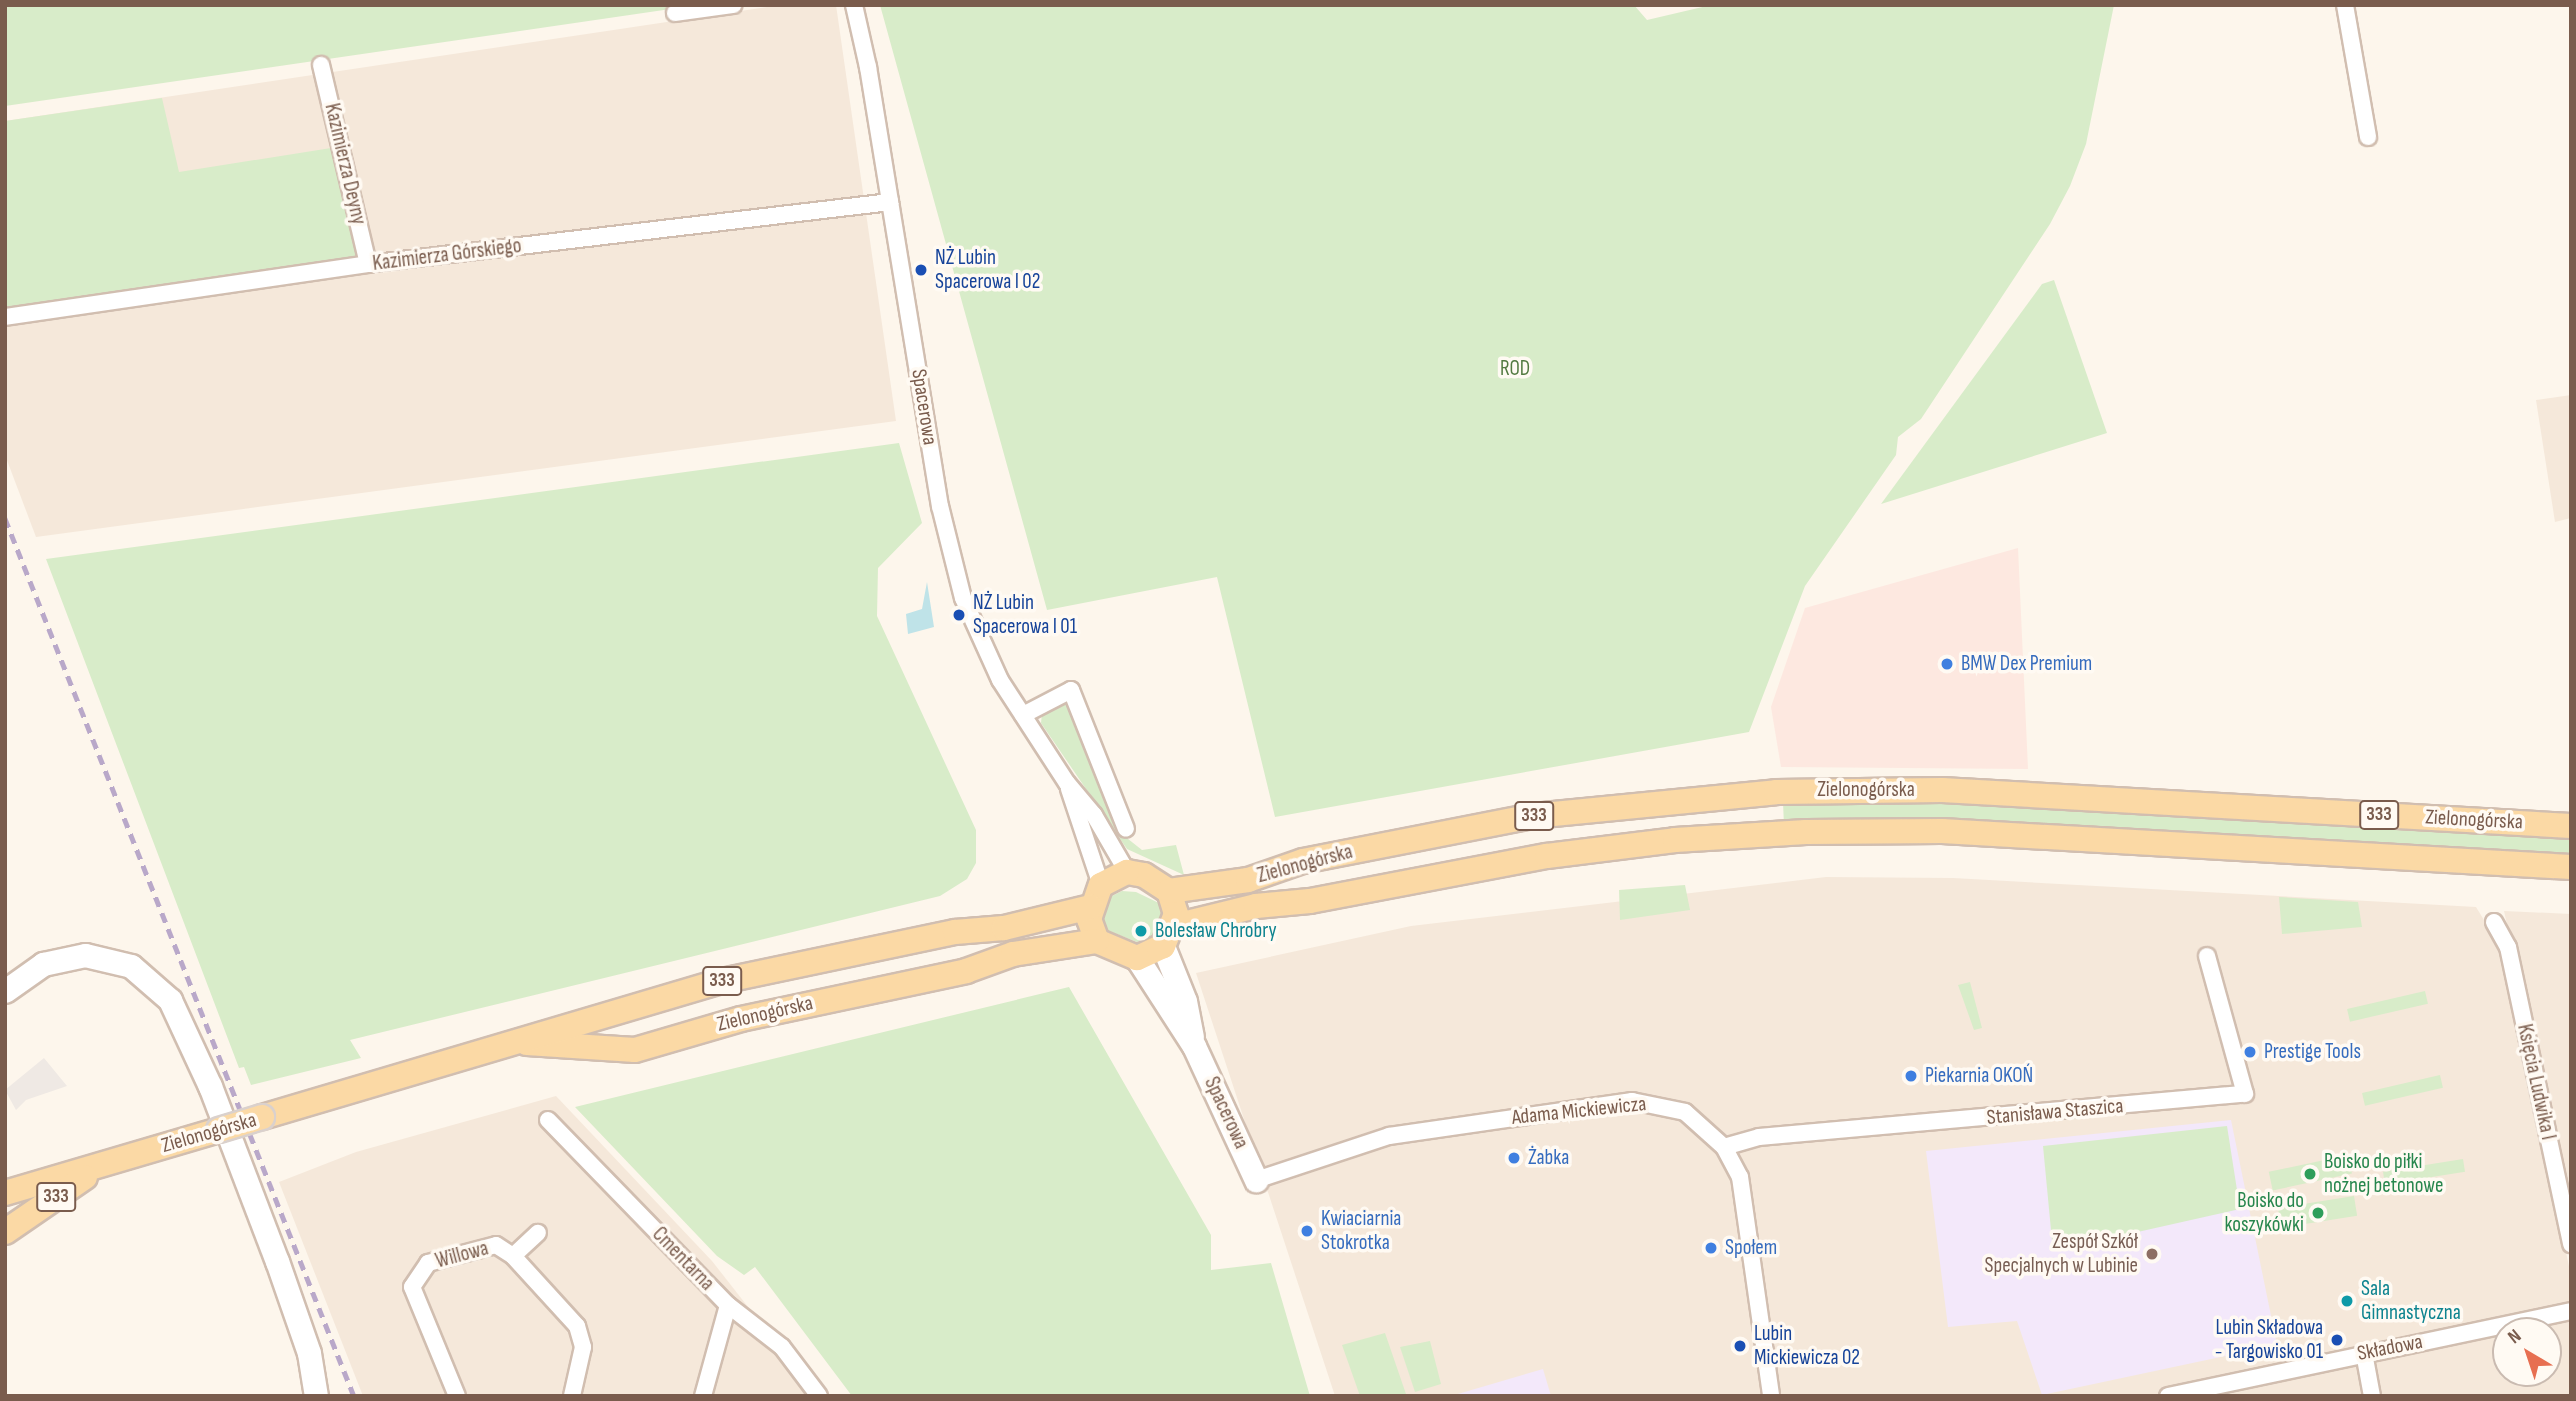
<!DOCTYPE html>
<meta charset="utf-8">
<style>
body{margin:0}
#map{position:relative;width:2576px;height:1401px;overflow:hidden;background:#fdf6ec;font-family:"Sofia Sans Condensed",sans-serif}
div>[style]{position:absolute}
.residential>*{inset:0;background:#f5e8da}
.commercial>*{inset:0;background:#fde8e0}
.industrial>*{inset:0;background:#efe9e4}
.education>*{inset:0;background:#f3e8fa}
.green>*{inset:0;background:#d8ecc9;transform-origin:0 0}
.water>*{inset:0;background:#bfe3e8}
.roads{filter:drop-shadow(2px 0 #d1beb0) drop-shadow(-2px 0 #d1beb0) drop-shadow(0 2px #d1beb0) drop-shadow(0 -2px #d1beb0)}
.street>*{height:16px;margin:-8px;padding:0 8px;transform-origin:8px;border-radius:8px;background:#fff}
.secondary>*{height:23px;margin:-11.5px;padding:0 11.5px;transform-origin:11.5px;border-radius:11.5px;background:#fff}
.primary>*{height:24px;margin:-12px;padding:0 12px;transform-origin:12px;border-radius:12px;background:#fbd9a5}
.rail>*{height:4.5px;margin-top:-2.25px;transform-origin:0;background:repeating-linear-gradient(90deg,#b9a8c9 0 10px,transparent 0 17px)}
.bridges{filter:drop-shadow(2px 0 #dad1cd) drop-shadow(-2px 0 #dad1cd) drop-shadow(0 2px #dad1cd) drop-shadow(0 -2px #dad1cd)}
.primary-bridge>*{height:24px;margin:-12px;padding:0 12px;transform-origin:12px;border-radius:12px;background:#fbd9a5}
.dots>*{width:19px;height:19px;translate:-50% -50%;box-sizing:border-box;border:4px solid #fffaf3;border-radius:50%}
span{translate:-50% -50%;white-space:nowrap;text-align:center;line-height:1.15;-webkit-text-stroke:7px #fffaf3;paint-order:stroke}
.shield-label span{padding:2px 5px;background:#fffaf3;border:2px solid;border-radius:5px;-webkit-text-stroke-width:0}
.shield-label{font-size:19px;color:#7a5c4d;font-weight:700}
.street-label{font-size:21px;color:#7a5c4d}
.transit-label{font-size:21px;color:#164399}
.left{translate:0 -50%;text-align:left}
.right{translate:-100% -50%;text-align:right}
.park-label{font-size:21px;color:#537a41}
.shop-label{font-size:21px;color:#366cbe}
.culture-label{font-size:21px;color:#0d838f}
.leisure-label{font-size:21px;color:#27864d}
.education-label{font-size:21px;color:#785e54}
.frame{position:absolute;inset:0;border:7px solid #7a5c4d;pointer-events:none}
.north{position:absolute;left:2492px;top:1317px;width:70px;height:70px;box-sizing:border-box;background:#fffaf3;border:2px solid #cabbb1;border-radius:50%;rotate:321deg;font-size:19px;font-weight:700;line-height:28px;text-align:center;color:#7a5c4d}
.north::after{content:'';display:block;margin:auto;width:24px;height:32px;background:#e76f51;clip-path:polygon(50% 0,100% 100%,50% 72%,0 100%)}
</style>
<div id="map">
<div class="residential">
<i style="clip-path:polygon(780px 5px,836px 5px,896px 421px,36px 537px,5px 455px,5px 121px)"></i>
<i style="clip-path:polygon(2571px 395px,2571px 518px,2555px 522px,2536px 400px)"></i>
<i style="clip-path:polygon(evenodd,1826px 877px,1953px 878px,2476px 907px,2503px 951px,2571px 1276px,2571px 1396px,1335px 1396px,1196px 973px,1411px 926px,1826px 877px,2506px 1331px,2548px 1331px,2548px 1373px,2506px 1373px,2506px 1331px)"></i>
<i style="clip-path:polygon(2504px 911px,2571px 914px,2571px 1213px)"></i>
<i style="clip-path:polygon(556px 1096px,712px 1261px,818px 1396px,363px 1396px,279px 1182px,356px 1152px)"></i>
</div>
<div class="commercial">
<i style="clip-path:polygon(2018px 548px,2028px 769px,1781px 767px,1771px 707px,1805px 608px)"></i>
</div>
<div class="industrial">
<i style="clip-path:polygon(44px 1058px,67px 1086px,26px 1100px,16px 1110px,5px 1090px)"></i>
</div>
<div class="education">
<i style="clip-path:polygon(2231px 1120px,2277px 1345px,2042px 1395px,2017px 1321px,1948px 1327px,1926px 1151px)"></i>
<i style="clip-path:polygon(1543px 1369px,1551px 1396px,1451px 1396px)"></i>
</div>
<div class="green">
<i style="clip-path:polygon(5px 5px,698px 5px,5px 106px)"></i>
<i style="clip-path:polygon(880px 5px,1634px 5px,1647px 20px,1711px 5px,2114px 5px,2086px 144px,2070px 186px,2050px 224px,1921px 419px,1898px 437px,1896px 455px,1805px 586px,1749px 732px,1275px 817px,1217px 577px,1047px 610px)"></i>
<i style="clip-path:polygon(162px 98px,179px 172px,331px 148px,358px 258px,5px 311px,5px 121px)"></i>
<i style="clip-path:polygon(2054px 280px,2107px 433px,1881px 504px,2042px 284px)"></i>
<i style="clip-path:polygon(899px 443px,922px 523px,878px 568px,877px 616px,976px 830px,976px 863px,967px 879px,940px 896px,350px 1040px,361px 1058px,251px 1085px,244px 1067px,239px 1068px,46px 559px)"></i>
<i style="clip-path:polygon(1061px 701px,1069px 707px,1118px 831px,1142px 850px,1176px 845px,1184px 875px,1127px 849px,1041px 723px,1042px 713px)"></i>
<i style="clip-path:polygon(1867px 800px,2571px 836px,2571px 864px,1784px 826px,1783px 802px)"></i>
<i style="clip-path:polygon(1685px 885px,1690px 910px,1620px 920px,1619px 890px)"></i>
<i style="clip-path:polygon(1122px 891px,1136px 892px,1163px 905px,1158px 934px,1137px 942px,1104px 929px,1101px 914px,1108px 898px)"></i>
<i style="clip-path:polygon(2279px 897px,2358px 902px,2362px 927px,2282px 934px)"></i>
<i style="clip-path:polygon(1970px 982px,1982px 1028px,1974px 1030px,1958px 985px)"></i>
<i style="clip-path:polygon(1069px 987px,1211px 1235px,1211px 1270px,1271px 1263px,1310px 1396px,852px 1396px,755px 1267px,744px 1275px,717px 1256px,575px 1107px)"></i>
<i style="left:2425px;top:991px;width:13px;height:80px;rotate:77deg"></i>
<i style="left:2440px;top:1075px;width:13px;height:80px;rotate:77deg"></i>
<i style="clip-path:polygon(2227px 1126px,2240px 1209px,2053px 1251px,2043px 1146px)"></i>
<i style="left:2348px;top:1155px;width:19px;height:81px;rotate:78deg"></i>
<i style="left:2463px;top:1159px;width:13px;height:81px;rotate:81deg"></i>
<i style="left:2354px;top:1196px;width:20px;height:77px;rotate:81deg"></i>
<i style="clip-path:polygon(1385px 1333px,1406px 1394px,1360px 1396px,1342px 1345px)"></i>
<i style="clip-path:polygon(1430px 1341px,1441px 1384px,1415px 1392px,1400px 1347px)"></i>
</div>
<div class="water">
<i style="clip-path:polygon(927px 582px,934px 627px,908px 634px,906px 614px,922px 609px)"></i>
</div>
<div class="roads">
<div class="street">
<i style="left:854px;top:5px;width:64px;rotate:77.3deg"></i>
<i style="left:868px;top:67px;width:445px;rotate:80.7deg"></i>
<i style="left:940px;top:506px;width:95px;rotate:76deg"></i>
<i style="left:963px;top:598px;width:90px;rotate:65.7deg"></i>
<i style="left:1000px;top:680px;width:123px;rotate:57deg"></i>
<i style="left:1067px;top:783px;width:42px;rotate:49.8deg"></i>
<i style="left:1094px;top:815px;width:66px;rotate:59.9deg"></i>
<i style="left:2345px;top:5px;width:134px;rotate:80.1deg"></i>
<i style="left:675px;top:13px;width:59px;rotate:-7.9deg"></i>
<i style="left:321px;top:65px;width:204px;rotate:76.7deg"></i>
<i style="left:5px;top:317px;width:367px;rotate:-8.3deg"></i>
<i style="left:368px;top:264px;width:526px;rotate:-6.77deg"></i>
<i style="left:1023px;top:715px;width:54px;rotate:-27.5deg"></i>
<i style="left:1071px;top:690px;width:149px;rotate:68.4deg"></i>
<i style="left:1069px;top:789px;width:101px;rotate:71.6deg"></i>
<i style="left:2494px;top:922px;width:29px;rotate:61deg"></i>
<i style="left:2508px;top:947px;width:304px;rotate:78deg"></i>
<i style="left:548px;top:1120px;width:258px;rotate:45.8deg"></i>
<i style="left:728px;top:1305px;width:68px;rotate:37.9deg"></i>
<i style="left:782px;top:1347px;width:61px;rotate:52.9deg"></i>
<i style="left:1724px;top:1147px;width:36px;rotate:-16deg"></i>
<i style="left:1759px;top:1137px;width:488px;rotate:-5.1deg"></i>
<i style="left:2245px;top:1094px;width:143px;rotate:-105.4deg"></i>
<i style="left:1256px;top:1180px;width:140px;rotate:-18.3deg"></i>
<i style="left:1389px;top:1136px;width:246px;rotate:-8.2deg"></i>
<i style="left:1632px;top:1101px;width:54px;rotate:11.7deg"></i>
<i style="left:1685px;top:1112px;width:52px;rotate:41.9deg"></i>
<i style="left:1724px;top:1147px;width:34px;rotate:62deg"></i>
<i style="left:1740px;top:1177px;width:221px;rotate:81.9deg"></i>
<i style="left:513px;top:1256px;width:34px;rotate:-43deg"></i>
<i style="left:2364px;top:1353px;width:44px;rotate:79.5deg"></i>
<i style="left:457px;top:1396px;width:118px;rotate:-112.4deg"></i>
<i style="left:412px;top:1287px;width:29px;rotate:-56deg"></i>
<i style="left:428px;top:1263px;width:70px;rotate:-14.8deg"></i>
<i style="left:496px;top:1245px;width:20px;rotate:33deg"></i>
<i style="left:513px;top:1256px;width:95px;rotate:47.6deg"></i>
<i style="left:577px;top:1326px;width:22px;rotate:74deg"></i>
<i style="left:583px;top:1347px;width:50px;rotate:102.7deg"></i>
<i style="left:703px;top:1396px;width:94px;rotate:-74.6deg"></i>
<i style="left:2168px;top:1396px;width:412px;rotate:-11.9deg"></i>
</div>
<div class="secondary">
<i style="left:1163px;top:946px;width:59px;rotate:68.2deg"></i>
<i style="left:1185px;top:1001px;width:36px;rotate:79deg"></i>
<i style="left:1137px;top:958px;width:105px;rotate:57.1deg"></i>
<i style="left:1194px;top:1046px;width:148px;rotate:65.2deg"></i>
<i style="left:5px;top:991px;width:47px;rotate:-35.4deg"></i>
<i style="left:43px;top:964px;width:43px;rotate:-12.1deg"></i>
<i style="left:85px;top:955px;width:47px;rotate:13.4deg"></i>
<i style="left:131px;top:966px;width:52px;rotate:41.1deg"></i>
<i style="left:170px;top:1000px;width:95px;rotate:65.1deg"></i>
<i style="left:210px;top:1086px;width:187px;rotate:69.1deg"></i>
<i style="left:277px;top:1261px;width:97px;rotate:70.8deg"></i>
<i style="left:309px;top:1353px;width:44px;rotate:80.8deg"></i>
</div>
<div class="primary">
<i style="left:1127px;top:872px;width:17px;rotate:10deg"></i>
<i style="left:1144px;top:875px;width:30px;rotate:33deg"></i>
<i style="left:1169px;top:891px;width:24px;rotate:73deg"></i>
<i style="left:1176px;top:914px;width:35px;rotate:112deg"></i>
<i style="left:1163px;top:946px;width:29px;rotate:155deg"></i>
<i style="left:1137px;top:958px;width:43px;rotate:-157deg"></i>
<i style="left:1097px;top:941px;width:23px;rotate:-110deg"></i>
<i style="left:1089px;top:919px;width:36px;rotate:-71deg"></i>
<i style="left:1101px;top:885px;width:29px;rotate:-27deg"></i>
<i style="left:1169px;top:891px;width:80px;rotate:-7.9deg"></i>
<i style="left:1248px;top:880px;width:58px;rotate:-19.1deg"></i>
<i style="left:1303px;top:861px;width:234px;rotate:-11.1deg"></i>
<i style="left:1533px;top:816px;width:244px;rotate:-5.6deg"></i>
<i style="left:1776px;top:792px;width:166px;rotate:-0.7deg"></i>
<i style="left:1942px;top:790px;width:630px;rotate:3.28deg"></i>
<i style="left:1175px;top:926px;width:83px;rotate:-13.9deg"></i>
<i style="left:1256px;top:906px;width:54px;rotate:-5.3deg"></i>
<i style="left:1310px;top:901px;width:241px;rotate:-10.8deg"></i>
<i style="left:1547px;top:856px;width:129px;rotate:-7.1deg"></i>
<i style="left:1675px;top:840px;width:131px;rotate:-3.5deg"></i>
<i style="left:1806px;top:832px;width:136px;rotate:-0.4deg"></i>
<i style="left:1942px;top:831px;width:630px;rotate:3.28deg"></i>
<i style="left:527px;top:1043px;width:108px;rotate:3.7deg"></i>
<i style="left:635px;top:1050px;width:110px;rotate:-16.3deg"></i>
<i style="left:741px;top:1019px;width:230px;rotate:-12deg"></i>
<i style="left:966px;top:971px;width:50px;rotate:-19.9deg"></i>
<i style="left:1013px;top:954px;width:85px;rotate:-8.8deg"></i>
<i style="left:262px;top:1117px;width:475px;rotate:-16.5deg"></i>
<i style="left:717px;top:982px;width:243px;rotate:-11.9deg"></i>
<i style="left:955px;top:932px;width:49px;rotate:-4.7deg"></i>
<i style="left:1004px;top:928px;width:89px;rotate:-13.7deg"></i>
<i style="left:5px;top:1193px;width:223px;rotate:-16.4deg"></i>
<i style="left:5px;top:1232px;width:97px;rotate:-34.5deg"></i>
</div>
</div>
<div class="rail">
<i style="left:5px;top:518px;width:945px;rotate:68.32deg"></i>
</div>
<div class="bridges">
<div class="primary-bridge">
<i style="left:219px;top:1130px;width:45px;rotate:-16.8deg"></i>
</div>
</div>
<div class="dots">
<i style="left:921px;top:270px;background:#1a4fb4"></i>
<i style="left:959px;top:615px;background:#1a4fb4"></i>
<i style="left:1947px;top:664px;background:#3f7fe0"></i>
<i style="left:1141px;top:931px;background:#0f9aa8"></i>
<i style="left:2250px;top:1052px;background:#3f7fe0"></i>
<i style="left:1911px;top:1076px;background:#3f7fe0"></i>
<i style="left:1514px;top:1158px;background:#3f7fe0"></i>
<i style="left:2310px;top:1174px;background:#2e9e5b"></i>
<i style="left:2318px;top:1213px;background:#2e9e5b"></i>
<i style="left:1307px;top:1231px;background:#3f7fe0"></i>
<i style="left:1711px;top:1248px;background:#3f7fe0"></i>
<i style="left:2152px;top:1254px;background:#8d6e63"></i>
<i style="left:2347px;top:1301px;background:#0f9aa8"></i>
<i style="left:2337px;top:1340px;background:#1a4fb4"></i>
<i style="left:1740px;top:1346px;background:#1a4fb4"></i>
</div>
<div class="shield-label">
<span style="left:2379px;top:815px">333</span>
<span style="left:1534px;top:816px">333</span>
<span style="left:722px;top:981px">333</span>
<span style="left:56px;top:1197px">333</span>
</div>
<div class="street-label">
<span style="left:345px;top:164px;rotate:77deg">Kazimierza Deyny</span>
<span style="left:447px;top:255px;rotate:-7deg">Kazimierza Górskiego</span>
<span style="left:924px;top:407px;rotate:81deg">Spacerowa</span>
<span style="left:1866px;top:790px">Zielonogórska</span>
<span style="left:2474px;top:820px;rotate:3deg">Zielonogórska</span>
<span style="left:1305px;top:864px;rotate:-15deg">Zielonogórska</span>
<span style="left:765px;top:1014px;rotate:-13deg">Zielonogórska</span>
<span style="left:2536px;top:1082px;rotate:78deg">Księcia Ludwika I</span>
<span style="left:1579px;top:1111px;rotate:-6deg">Adama Mickiewicza</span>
<span style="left:2055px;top:1112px;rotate:-5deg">Stanisława Staszica</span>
<span style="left:1226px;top:1113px;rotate:65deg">Spacerowa</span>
<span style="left:209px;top:1133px;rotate:-16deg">Zielonogórska</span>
<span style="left:462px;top:1255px;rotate:-15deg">Willowa</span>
<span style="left:683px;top:1259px;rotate:46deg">Cmentarna</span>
<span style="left:2390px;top:1348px;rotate:-11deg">Składowa</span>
</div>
<div class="transit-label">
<span class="left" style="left:935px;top:270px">NŻ Lubin<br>Spacerowa I 02</span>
<span class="left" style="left:973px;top:615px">NŻ Lubin<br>Spacerowa I 01</span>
<span class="right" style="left:2323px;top:1340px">Lubin Składowa<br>- Targowisko 01</span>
<span class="left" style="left:1754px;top:1346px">Lubin<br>Mickiewicza 02</span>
</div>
<div class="park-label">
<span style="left:1515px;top:369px">ROD</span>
</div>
<div class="shop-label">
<span class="left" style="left:1961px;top:664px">BMW Dex Premium</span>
<span class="left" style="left:2264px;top:1052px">Prestige Tools</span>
<span class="left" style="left:1925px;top:1076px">Piekarnia OKOŃ</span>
<span class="left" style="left:1528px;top:1158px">Żabka</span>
<span class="left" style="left:1321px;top:1231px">Kwiaciarnia<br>Stokrotka</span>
<span class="left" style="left:1725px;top:1248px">Społem</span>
</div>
<div class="culture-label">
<span class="left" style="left:1155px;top:931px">Bolesław Chrobry</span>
<span class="left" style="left:2361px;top:1301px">Sala<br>Gimnastyczna</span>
</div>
<div class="leisure-label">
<span class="left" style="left:2324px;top:1174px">Boisko do piłki<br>nożnej betonowe</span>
<span class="right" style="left:2304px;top:1213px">Boisko do<br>koszykówki</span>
</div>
<div class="education-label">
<span class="right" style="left:2138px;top:1254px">Zespół Szkół<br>Specjalnych w Lubinie</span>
</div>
<div class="frame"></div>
<div class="north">N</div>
</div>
